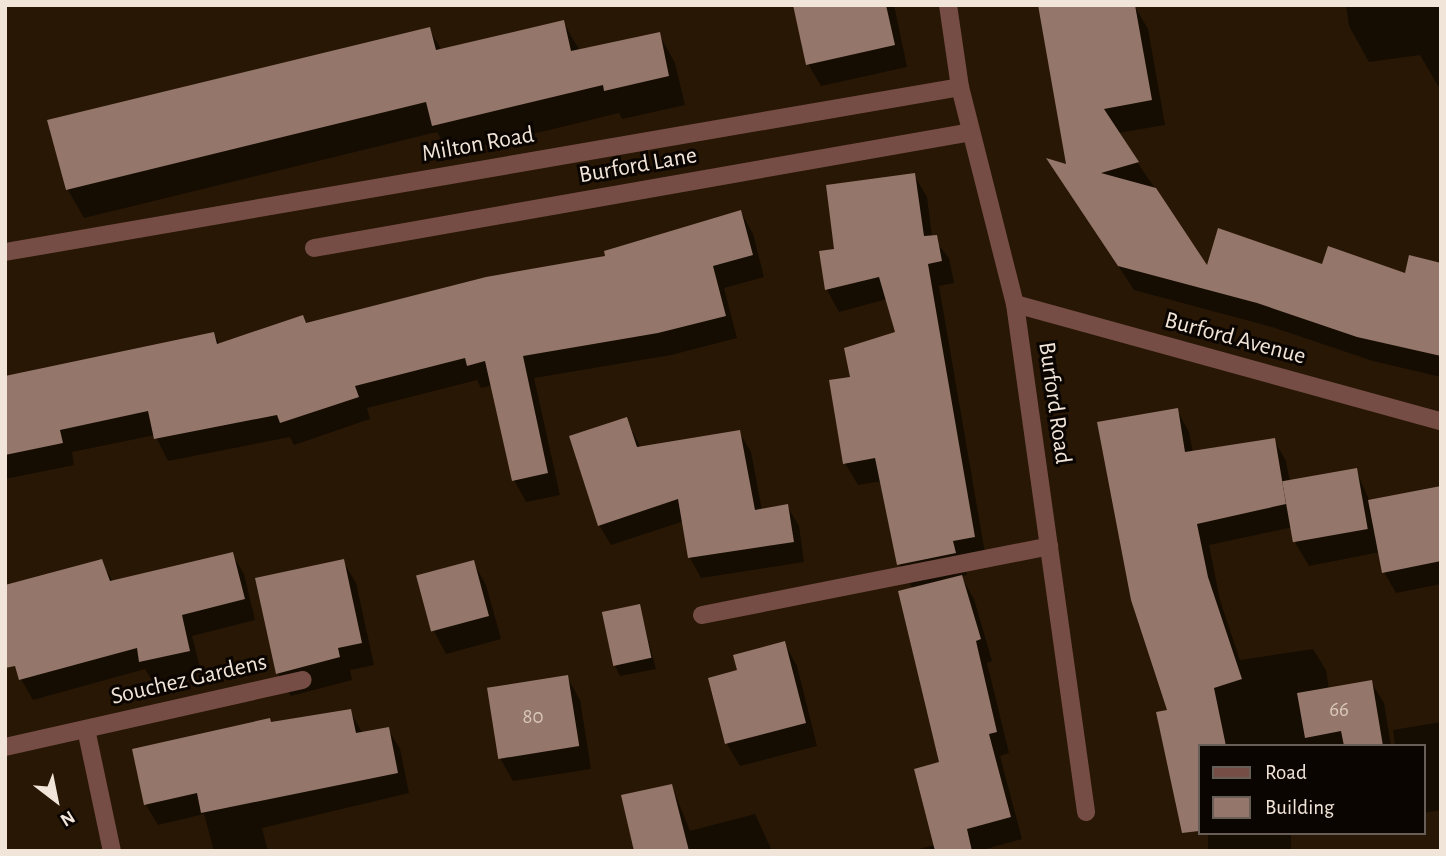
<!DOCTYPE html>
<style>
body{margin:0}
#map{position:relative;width:1446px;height:856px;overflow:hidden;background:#281704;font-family:"Alegreya Sans",sans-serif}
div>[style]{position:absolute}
.shadow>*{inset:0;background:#0007;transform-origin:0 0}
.building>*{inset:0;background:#94766a;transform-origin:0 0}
.minor>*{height:18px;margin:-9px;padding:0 9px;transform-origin:9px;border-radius:9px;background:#764d45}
span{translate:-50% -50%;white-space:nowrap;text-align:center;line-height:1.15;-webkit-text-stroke:6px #0b0501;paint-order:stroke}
.number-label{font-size:21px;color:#dac8bd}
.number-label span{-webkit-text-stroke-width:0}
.street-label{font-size:24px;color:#f1e4d9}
.frame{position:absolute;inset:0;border:7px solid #f1e4d9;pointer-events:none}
.legend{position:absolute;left:1198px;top:744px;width:228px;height:91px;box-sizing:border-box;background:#0b0501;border:2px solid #675e57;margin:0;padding:9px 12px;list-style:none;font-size:21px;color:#f1e4d9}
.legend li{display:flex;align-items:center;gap:14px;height:35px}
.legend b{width:35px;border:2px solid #675e57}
.north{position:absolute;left:21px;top:765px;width:70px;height:70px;-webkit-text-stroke:5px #0b0501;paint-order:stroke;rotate:148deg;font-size:19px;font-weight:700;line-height:28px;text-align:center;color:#f1e4d9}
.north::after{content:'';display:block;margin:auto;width:24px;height:32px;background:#f1e4d9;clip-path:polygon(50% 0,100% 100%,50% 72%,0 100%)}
</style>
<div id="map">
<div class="shadow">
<i style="clip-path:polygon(795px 5px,894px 5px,907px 67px,821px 86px,808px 64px)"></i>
<i style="clip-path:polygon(1038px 5px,1134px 5px,1148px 29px,1165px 125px,1118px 133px,1208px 269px,1323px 266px,1406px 275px,1441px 264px,1441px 377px,1373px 361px,1272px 327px,1134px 290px,1050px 161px,1068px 166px)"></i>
<i style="clip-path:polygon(1346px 5px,1441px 5px,1441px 91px,1420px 55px,1369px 62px,1349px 26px)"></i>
<i style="clip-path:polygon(563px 22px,580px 51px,659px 34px,675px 63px,685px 105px,622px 119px,619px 113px,450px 154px,437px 132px,84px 218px,68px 190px,49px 121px,429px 29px,442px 51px)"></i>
<i style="clip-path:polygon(914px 175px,927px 197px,932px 237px,949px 258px,954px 283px,939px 286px,986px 559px,964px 563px,967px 575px,961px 576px,974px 599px,992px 661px,987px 663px,1009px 753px,1000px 756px,1022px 839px,979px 851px,911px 851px,935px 845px,942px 763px,913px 589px,899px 564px,882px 481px,858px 485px,845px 463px,852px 378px,897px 334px,887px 299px,839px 312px,827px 290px,821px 253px,836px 251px)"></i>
<i style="clip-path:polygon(741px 212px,753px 234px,764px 277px,724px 288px,737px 338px,671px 355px,534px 378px,560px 495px,526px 502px,514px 480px,493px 385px,481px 388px,477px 380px,367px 408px,370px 419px,294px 445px,290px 437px,168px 461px,155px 435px,72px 452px,74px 465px,5px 479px,5px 377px,214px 334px,220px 345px,607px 257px)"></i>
<i style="clip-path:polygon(1177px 410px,1189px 432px,1193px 453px,1274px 440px,1286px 461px,1290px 483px,1356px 470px,1370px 502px,1441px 488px,1441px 584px,1396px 593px,1384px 572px,1380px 552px,1309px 566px,1296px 544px,1293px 527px,1209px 545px,1220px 600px,1240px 660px,1313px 649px,1326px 670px,1329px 689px,1371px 682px,1384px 703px,1391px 746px,1199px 746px,1199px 810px,1187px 813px,1169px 711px)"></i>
<i style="clip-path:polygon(626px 419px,641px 448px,739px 432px,751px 452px,762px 510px,787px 506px,799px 526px,804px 562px,701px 578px,690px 558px,684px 521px,611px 545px,599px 525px)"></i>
<i style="clip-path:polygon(232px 554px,244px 574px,255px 620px,192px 636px,201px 672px,153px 682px,145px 669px,33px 700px,21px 679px,101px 561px,113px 582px)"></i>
<i style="clip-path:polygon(343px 561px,356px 583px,374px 665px,350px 670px,352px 680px,291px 696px,278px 674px,257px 580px)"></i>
<i style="clip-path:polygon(473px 562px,486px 585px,501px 639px,446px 654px,434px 631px)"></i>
<i style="clip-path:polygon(639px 606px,656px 669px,620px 676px,614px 664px)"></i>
<i style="clip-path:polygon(784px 643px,797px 666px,817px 746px,740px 766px,727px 744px,710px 679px,739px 672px)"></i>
<i style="clip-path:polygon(567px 677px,580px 700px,591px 769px,513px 781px,500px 758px)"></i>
<i style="clip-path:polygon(350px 711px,363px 734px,388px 729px,400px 749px,409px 793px,262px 828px,268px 851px,214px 851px,204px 814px,158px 825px,146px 805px,272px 724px)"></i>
<i style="clip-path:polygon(1441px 722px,1441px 810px,1423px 813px,1423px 746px,1395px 746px,1393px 730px)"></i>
<i style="clip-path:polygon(672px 786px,690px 831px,755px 814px,772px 851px,634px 851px)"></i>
<i style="left:1208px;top:833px;width:83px;height:19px"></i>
</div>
<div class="building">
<i style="clip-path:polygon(793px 5px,886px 5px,895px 45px,806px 65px)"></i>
<i style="clip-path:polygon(1038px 5px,1135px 5px,1152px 100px,1104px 109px,1139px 162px,1101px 173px,1156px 188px,1207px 265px,1218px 228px,1322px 264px,1328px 246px,1405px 273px,1409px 255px,1441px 263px,1441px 356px,1357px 337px,1257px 303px,1118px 266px,1046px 158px,1066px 164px)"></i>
<i style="clip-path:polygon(564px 20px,571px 51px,660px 32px,669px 76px,604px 91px,603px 85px,432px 126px,426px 102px,66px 190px,47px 120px,430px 27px,436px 50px)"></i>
<i style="clip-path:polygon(915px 173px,924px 236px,937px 235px,942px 261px,928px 264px,975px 537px,953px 541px,956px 553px,897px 565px,875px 458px,843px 464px,829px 380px,850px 377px,844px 348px,895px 332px,879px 277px,825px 290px,819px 251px,834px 249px,826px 185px)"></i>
<i style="clip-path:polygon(741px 210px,753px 255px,713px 266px,726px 316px,658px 333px,523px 356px,548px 473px,512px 481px,485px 361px,467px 366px,465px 358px,355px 386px,359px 397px,280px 423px,277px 415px,154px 439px,148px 411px,60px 430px,63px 443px,5px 455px,5px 376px,214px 332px,217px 344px,303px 315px,306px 323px,486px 277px,605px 256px,604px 251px)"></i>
<i style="clip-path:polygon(1178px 408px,1185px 452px,1275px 438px,1286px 504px,1197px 524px,1208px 577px,1242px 679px,1214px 688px,1226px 746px,1199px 746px,1199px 831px,1182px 833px,1156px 712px,1167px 710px,1131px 600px,1097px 422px)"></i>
<i style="clip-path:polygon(627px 417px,637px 447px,740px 430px,755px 510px,788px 504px,794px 542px,688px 558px,678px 499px,598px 526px,569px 436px)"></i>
<i style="left:1357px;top:468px;width:62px;height:76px;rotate:80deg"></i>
<i style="clip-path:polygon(1441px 486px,1441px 561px,1382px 573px,1368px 500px)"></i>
<i style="clip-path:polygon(233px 552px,245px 599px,182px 615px,190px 651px,139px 662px,137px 648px,19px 680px,15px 666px,5px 668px,5px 585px,102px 559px,110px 581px)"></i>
<i style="clip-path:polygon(344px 559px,362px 643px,338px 648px,340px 657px,276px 674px,255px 578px)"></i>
<i style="left:474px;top:560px;width:58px;height:60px;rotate:75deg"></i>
<i style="clip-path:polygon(962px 575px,981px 639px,976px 641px,997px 732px,989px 734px,1011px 817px,967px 829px,972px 851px,935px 851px,914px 769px,939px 762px,898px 591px)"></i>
<i style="left:640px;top:604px;width:55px;height:39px;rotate:78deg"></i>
<i style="clip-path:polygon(785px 641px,806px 723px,725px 744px,708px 678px,737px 670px,733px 655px)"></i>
<i style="left:568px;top:675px;width:72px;height:82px;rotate:81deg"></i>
<i style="clip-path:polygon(1372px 680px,1383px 746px,1344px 746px,1341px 731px,1305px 738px,1297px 693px)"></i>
<i style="clip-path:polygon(351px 709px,356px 733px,389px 727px,398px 773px,201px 813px,197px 793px,144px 805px,132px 749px,270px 718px,271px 722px)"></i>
<i style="clip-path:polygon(672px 784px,689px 851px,634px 851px,621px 795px)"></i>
</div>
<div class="minor">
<i style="left:948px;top:5px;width:83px;rotate:81.7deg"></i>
<i style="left:960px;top:87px;width:224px;rotate:75.8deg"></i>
<i style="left:1015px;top:304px;width:513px;rotate:82.04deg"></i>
<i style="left:314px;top:248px;width:667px;rotate:-10.01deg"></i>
<i style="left:5px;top:252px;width:969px;rotate:-9.8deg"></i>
<i style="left:1015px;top:304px;width:442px;rotate:15.4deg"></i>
<i style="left:702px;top:615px;width:354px;rotate:-11.2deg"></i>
<i style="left:86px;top:729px;width:125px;rotate:78deg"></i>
<i style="left:5px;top:747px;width:305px;rotate:-12.7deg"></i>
</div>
<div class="number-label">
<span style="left:1339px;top:710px">66</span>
<span style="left:533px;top:717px">80</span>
</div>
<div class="street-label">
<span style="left:478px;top:145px;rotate:-10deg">Milton Road</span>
<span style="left:638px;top:166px;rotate:-10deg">Burford Lane</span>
<span style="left:1235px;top:339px;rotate:15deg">Burford Avenue</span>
<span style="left:1054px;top:403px;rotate:82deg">Burford Road</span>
<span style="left:189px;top:680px;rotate:-13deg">Souchez Gardens</span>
</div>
<div class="frame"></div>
<ul class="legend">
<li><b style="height:9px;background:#764d45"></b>Road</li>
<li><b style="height:19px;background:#94766a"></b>Building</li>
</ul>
<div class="north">N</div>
</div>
